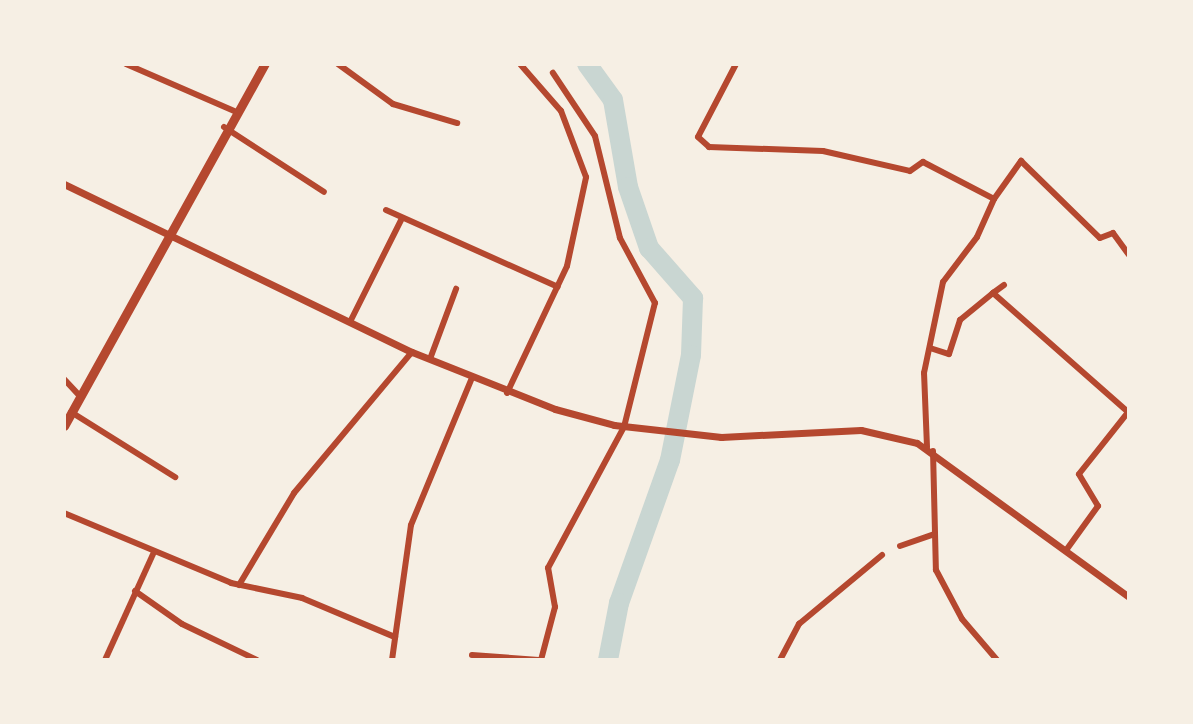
<!DOCTYPE html>
<style>
body{margin:0}
#map{position:relative;width:1193px;height:724px;overflow:hidden;background:#f6efe4;font-family:"DejaVu Sans",sans-serif}
div>[style]{position:absolute}
.river>*{height:20px;margin:-10px;padding:0 10px;transform-origin:10px;border-radius:10px;background:#c9d6d2}
.minor>*{height:6px;margin:-3px;padding:0 3px;transform-origin:3px;border-radius:3px;background:#b5482f}
.tertiary>*{height:7px;margin:-3.5px;padding:0 3.5px;transform-origin:3.5px;border-radius:3.5px;background:#b5482f}
.primary>*{height:9px;margin:-4.5px;padding:0 4.5px;transform-origin:4.5px;border-radius:4.5px;background:#b5482f}
span{translate:-50% -50%;white-space:nowrap;text-align:center;line-height:1.15;-webkit-text-stroke:7px #f6efe4;paint-order:stroke}
.frame{position:absolute;inset:0;border:66px solid #f6efe4;pointer-events:none}
</style>
<div id="map">
<div class="river">
<i style="left:587px;top:64px;width:44px;rotate:54.2deg"></i>
<i style="left:613px;top:100px;width:88px;rotate:80.2deg"></i>
<i style="left:628px;top:187px;width:65px;rotate:71deg"></i>
<i style="left:649px;top:248px;width:67px;rotate:48.7deg"></i>
<i style="left:693px;top:298px;width:57px;rotate:92deg"></i>
<i style="left:691px;top:355px;width:107px;rotate:101.3deg"></i>
<i style="left:670px;top:460px;width:152px;rotate:109.6deg"></i>
<i style="left:619px;top:603px;width:58px;rotate:100.9deg"></i>
</div>
<div class="minor">
<i style="left:126px;top:64px;width:118px;rotate:23.5deg"></i>
<i style="left:338px;top:64px;width:68px;rotate:36deg"></i>
<i style="left:393px;top:104px;width:67px;rotate:16.5deg"></i>
<i style="left:736px;top:64px;width:82px;rotate:117.5deg"></i>
<i style="left:698px;top:137px;width:15px;rotate:42deg"></i>
<i style="left:709px;top:147px;width:114px;rotate:2deg"></i>
<i style="left:823px;top:151px;width:89px;rotate:12.9deg"></i>
<i style="left:910px;top:171px;width:16px;rotate:-35deg"></i>
<i style="left:923px;top:162px;width:80px;rotate:27.5deg"></i>
<i style="left:994px;top:199px;width:47px;rotate:-54.6deg"></i>
<i style="left:1021px;top:161px;width:110px;rotate:44.3deg"></i>
<i style="left:1100px;top:238px;width:14px;rotate:-21deg"></i>
<i style="left:1113px;top:233px;width:27px;rotate:54deg"></i>
<i style="left:224px;top:127px;width:119px;rotate:33deg"></i>
<i style="left:386px;top:210px;width:188px;rotate:24.1deg"></i>
<i style="left:1004px;top:285px;width:14px;rotate:144deg"></i>
<i style="left:993px;top:293px;width:180px;rotate:41.4deg"></i>
<i style="left:351px;top:320px;width:114px;rotate:-63.4deg"></i>
<i style="left:930px;top:348px;width:20px;rotate:18deg"></i>
<i style="left:949px;top:354px;width:36px;rotate:-72deg"></i>
<i style="left:960px;top:320px;width:43px;rotate:-39.3deg"></i>
<i style="left:430px;top:359px;width:75px;rotate:-69.6deg"></i>
<i style="left:64px;top:379px;width:22px;rotate:47deg"></i>
<i style="left:507px;top:393px;width:140px;rotate:-64.7deg"></i>
<i style="left:567px;top:266px;width:91px;rotate:-77.9deg"></i>
<i style="left:586px;top:177px;width:71px;rotate:-110.7deg"></i>
<i style="left:561px;top:111px;width:62px;rotate:-131.1deg"></i>
<i style="left:71px;top:412px;width:123px;rotate:32deg"></i>
<i style="left:927px;top:447px;width:74px;rotate:-92.3deg"></i>
<i style="left:924px;top:373px;width:93px;rotate:-78.2deg"></i>
<i style="left:943px;top:282px;width:56px;rotate:-52.9deg"></i>
<i style="left:977px;top:237px;width:42px;rotate:-65.9deg"></i>
<i style="left:933px;top:451px;width:119px;rotate:88.6deg"></i>
<i style="left:936px;top:570px;width:55px;rotate:62deg"></i>
<i style="left:962px;top:619px;width:54px;rotate:49.5deg"></i>
<i style="left:64px;top:513px;width:181px;rotate:22.7deg"></i>
<i style="left:231px;top:583px;width:73px;rotate:11.9deg"></i>
<i style="left:302px;top:598px;width:101px;rotate:22.8deg"></i>
<i style="left:900px;top:546px;width:37px;rotate:-19deg"></i>
<i style="left:1067px;top:549px;width:53px;rotate:-54.2deg"></i>
<i style="left:1098px;top:506px;width:37px;rotate:-121deg"></i>
<i style="left:1079px;top:474px;width:80px;rotate:-51.6deg"></i>
<i style="left:239px;top:585px;width:107px;rotate:-59.1deg"></i>
<i style="left:294px;top:493px;width:184px;rotate:-50.1deg"></i>
<i style="left:135px;top:591px;width:57px;rotate:35.1deg"></i>
<i style="left:182px;top:624px;width:83px;rotate:25.6deg"></i>
<i style="left:472px;top:655px;width:67px;rotate:4.3deg"></i>
<i style="left:105px;top:660px;width:119px;rotate:-65.6deg"></i>
<i style="left:392px;top:660px;width:136px;rotate:-82deg"></i>
<i style="left:411px;top:525px;width:159px;rotate:-67.5deg"></i>
<i style="left:541px;top:660px;width:55px;rotate:-75.2deg"></i>
<i style="left:555px;top:607px;width:40px;rotate:-100deg"></i>
<i style="left:548px;top:568px;width:160px;rotate:-61.7deg"></i>
<i style="left:624px;top:427px;width:128px;rotate:-76deg"></i>
<i style="left:655px;top:303px;width:74px;rotate:-118.3deg"></i>
<i style="left:620px;top:238px;width:105px;rotate:-103.8deg"></i>
<i style="left:595px;top:136px;width:76px;rotate:-123.7deg"></i>
<i style="left:780px;top:660px;width:41px;rotate:-62.2deg"></i>
<i style="left:799px;top:624px;width:108px;rotate:-39.7deg"></i>
</div>
<div class="tertiary">
<i style="left:64px;top:184px;width:386px;rotate:25.8deg"></i>
<i style="left:412px;top:352px;width:154px;rotate:21.7deg"></i>
<i style="left:555px;top:409px;width:61px;rotate:15.2deg"></i>
<i style="left:614px;top:425px;width:108px;rotate:6.4deg"></i>
<i style="left:721px;top:437px;width:140px;rotate:-2.9deg"></i>
<i style="left:861px;top:430px;width:57px;rotate:13.1deg"></i>
<i style="left:917px;top:443px;width:262px;rotate:36deg"></i>
</div>
<div class="primary">
<i style="left:64px;top:426px;width:414px;rotate:-61deg"></i>
</div>
<div class="frame"></div>
</div>
